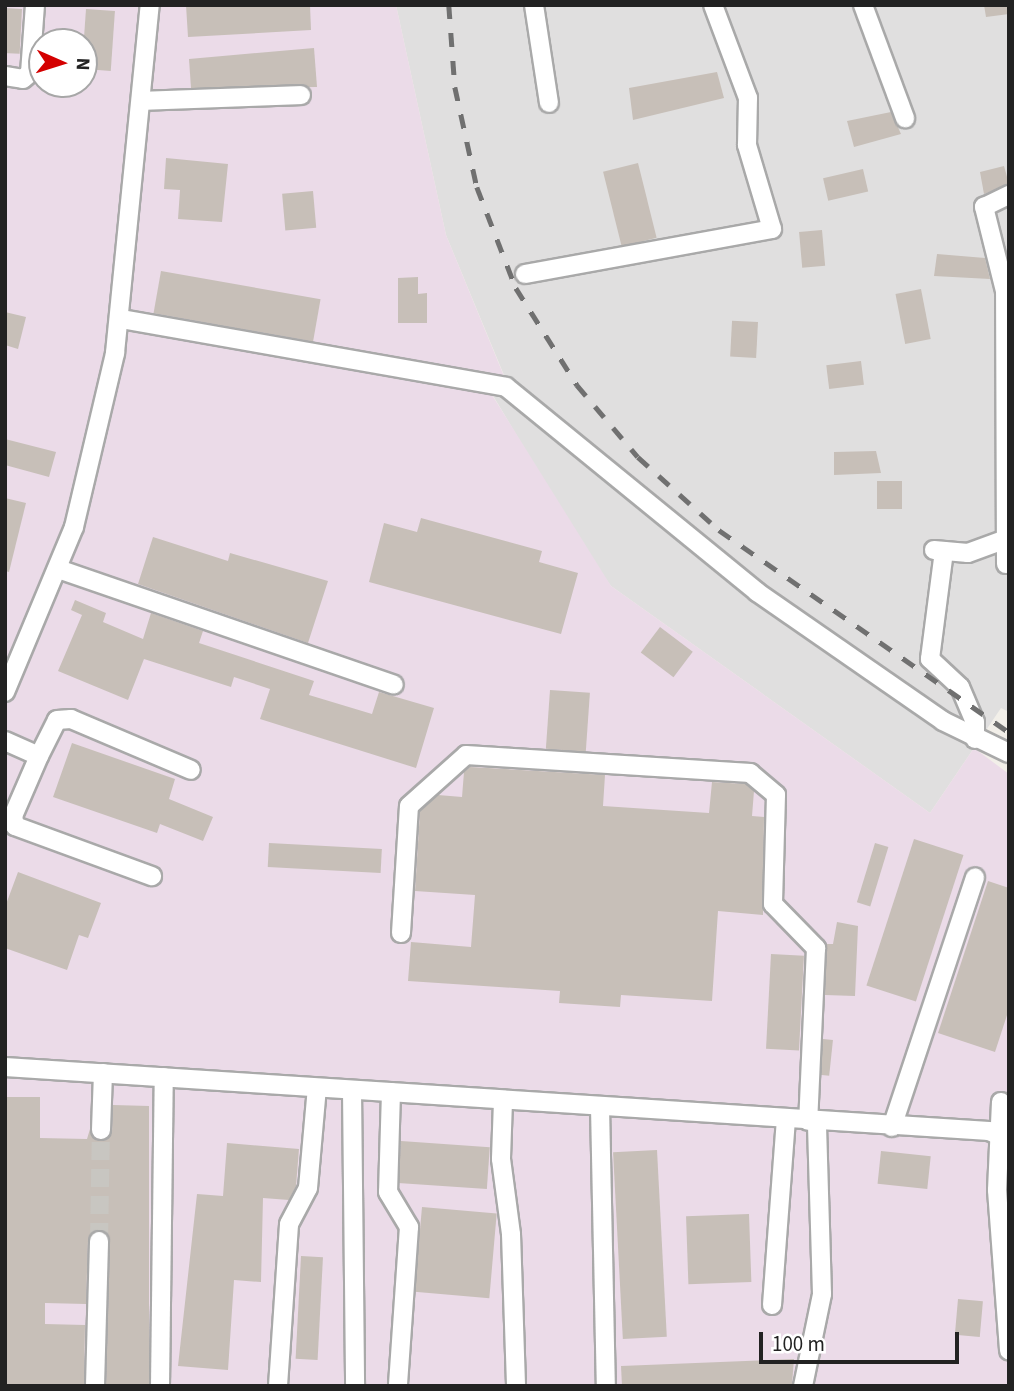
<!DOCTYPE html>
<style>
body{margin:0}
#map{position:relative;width:1014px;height:1391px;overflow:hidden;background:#f2efe9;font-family:"Source Sans 3",sans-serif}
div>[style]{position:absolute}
.residential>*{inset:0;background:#e0dfdf}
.industrial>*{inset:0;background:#ebdbe8}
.building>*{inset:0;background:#c7bfb8;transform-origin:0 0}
.minor-tunnel>*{height:18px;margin-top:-9px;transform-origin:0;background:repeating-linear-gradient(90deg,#c8c6c1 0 18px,transparent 0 27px)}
.roads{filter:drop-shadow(2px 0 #a9a9a9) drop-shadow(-2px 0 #a9a9a9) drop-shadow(0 2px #a9a9a9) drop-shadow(0 -2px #a9a9a9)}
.minor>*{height:18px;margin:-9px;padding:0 9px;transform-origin:9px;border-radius:9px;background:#fff}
.rail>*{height:4.5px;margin-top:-2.25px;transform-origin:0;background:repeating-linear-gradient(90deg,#707070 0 14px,transparent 0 28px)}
span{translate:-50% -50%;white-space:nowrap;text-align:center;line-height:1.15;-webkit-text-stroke:7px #fff;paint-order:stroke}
.frame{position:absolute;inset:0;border:7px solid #222;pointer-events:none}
.north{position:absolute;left:28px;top:28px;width:70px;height:70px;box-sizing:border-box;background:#fff;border:2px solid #a7a7a7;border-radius:50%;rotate:93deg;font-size:19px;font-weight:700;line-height:28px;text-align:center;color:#222}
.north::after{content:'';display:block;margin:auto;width:24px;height:32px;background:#d40000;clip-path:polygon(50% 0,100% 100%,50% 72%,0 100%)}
.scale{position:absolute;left:759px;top:1332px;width:200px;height:32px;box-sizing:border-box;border:4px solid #222;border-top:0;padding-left:9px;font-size:21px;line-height:24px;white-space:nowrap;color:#222;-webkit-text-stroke:5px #fff;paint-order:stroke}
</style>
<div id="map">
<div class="residential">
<i style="clip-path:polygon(396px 5px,1009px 5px,1009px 712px,1001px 708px,930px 813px,611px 586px,589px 556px,489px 389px,506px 380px,446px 235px)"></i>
</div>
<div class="industrial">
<i style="clip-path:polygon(evenodd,5px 5px,396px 5px,446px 235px,506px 381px,489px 390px,611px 586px,930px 813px,974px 748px,1009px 774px,1009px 1386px,5px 1386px,5px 5px,42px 42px,84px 42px,84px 84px,42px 84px,42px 42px)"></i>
</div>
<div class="building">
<i style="clip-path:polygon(186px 5px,310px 5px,311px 30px,188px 37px)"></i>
<i style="clip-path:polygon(984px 5px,1009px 5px,1009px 14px,986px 17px)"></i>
<i style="left:5px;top:8px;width:17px;height:45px;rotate:3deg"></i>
<i style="left:86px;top:9px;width:29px;height:60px;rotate:4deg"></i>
<i style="clip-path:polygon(314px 48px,317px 87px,191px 88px,189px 59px)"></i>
<i style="clip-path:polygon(717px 72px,724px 98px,633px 120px,629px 88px)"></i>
<i style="clip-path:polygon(891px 112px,901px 134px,854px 147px,847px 121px)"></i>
<i style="clip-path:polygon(166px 158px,228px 164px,222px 222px,178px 219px,180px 190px,164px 189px)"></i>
<i style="left:638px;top:163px;width:77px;height:36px;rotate:76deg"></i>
<i style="clip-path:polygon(1004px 166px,1009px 184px,984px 194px,980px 172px)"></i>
<i style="left:863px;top:169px;width:23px;height:41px;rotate:77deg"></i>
<i style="left:313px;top:191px;width:37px;height:31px;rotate:85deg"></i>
<i style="left:822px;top:230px;width:36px;height:23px;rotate:85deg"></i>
<i style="clip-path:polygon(937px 254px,985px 258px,990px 279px,934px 276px)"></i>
<i style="left:161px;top:271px;width:162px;height:43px;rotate:10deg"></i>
<i style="clip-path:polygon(418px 277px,418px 294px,427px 293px,427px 323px,398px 323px,398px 278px)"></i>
<i style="left:921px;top:289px;width:51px;height:26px;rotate:79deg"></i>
<i style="clip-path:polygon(5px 312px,26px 317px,18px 349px,5px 345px)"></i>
<i style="left:758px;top:322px;width:36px;height:26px;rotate:93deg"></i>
<i style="left:861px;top:361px;width:24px;height:35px;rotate:83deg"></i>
<i style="clip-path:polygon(5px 439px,56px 452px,49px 477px,5px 465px)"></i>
<i style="clip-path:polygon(876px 451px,881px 473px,834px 475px,834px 452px)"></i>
<i style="left:877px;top:481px;width:25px;height:28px"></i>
<i style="clip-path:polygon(5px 498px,26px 503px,9px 572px,5px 571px)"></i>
<i style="clip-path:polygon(421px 518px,542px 551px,539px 562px,578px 573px,561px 634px,369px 582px,384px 523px,417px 532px)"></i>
<i style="clip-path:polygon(153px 537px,228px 561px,230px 553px,328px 581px,308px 643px,138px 584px)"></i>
<i style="clip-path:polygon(75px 600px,106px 613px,103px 622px,143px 639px,151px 613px,203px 631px,199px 643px,314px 681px,309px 695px,372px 714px,379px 692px,434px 708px,416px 768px,260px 719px,270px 689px,234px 677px,231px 687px,144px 659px,128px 700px,58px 671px,82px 615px,71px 610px)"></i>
<i style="left:660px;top:627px;width:41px;height:32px;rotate:37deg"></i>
<i style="left:550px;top:690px;width:40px;height:59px;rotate:4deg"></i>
<i style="clip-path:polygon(72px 743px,175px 779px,169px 799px,213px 817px,203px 841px,160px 824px,157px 833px,53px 797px)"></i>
<i style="clip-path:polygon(470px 767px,605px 775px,603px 806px,709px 813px,712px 782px,746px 784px,754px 791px,752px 816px,764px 817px,763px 915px,718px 911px,712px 1001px,621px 995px,620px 1007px,559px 1003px,560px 991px,408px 981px,411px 942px,471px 947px,475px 895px,415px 891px,420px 811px,438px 795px,462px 797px,464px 772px)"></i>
<i style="left:914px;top:839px;width:52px;height:154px;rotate:18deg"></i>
<i style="left:269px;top:843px;width:113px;height:24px;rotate:3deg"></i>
<i style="left:875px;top:843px;width:14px;height:62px;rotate:17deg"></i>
<i style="clip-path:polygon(18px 872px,101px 903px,88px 938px,79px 935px,67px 970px,5px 948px,5px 907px)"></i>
<i style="clip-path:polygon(988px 881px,1009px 888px,1009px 1009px,995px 1052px,938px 1033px)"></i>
<i style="clip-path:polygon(837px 922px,858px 926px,855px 996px,825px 995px,826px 944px,833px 944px)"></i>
<i style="left:771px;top:954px;width:33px;height:95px;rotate:3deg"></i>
<i style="left:823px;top:1039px;width:10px;height:36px;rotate:6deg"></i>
<i style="clip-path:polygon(5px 1097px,40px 1097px,40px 1138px,87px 1139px,90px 1129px,94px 1139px,106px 1140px,112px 1131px,113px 1105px,149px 1106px,149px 1386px,106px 1386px,110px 1241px,99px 1230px,88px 1241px,86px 1304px,45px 1303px,45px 1324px,85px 1325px,84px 1386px,5px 1386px)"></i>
<i style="left:401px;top:1141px;width:89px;height:42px;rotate:4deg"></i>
<i style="clip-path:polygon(227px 1143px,299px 1149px,296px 1186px,289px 1200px,263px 1198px,261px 1282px,234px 1280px,228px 1370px,178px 1366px,197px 1194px,223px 1196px)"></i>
<i style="left:657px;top:1150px;width:187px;height:44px;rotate:87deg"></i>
<i style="left:881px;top:1151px;width:50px;height:33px;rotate:6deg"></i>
<i style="left:422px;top:1207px;width:75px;height:85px;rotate:5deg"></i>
<i style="left:749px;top:1214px;width:68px;height:63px;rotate:88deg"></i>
<i style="left:301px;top:1256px;width:22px;height:103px;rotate:3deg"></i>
<i style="left:958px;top:1299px;width:25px;height:36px;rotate:5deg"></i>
<i style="clip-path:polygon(794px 1359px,792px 1384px,622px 1386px,621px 1366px)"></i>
</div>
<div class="minor-tunnel">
<i style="left:99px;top:1241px;width:111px;rotate:-89deg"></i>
</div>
<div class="roads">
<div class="minor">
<i style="left:534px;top:5px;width:99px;rotate:81.3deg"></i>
<i style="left:863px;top:5px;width:121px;rotate:69.6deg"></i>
<i style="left:5px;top:76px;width:18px;rotate:9deg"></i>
<i style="left:23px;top:79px;width:9px;rotate:-41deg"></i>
<i style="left:30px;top:73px;width:68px;rotate:-85.8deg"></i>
<i style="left:141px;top:101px;width:160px;rotate:-2.1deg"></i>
<i style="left:525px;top:274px;width:251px;rotate:-10.3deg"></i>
<i style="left:772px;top:229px;width:88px;rotate:-106.6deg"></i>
<i style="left:747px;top:145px;width:47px;rotate:-88.8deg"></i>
<i style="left:748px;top:98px;width:99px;rotate:-110.6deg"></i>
<i style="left:121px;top:319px;width:391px;rotate:10deg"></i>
<i style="left:506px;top:387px;width:324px;rotate:39.2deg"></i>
<i style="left:757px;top:592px;width:226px;rotate:34.7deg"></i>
<i style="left:943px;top:721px;width:73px;rotate:25.9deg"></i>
<i style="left:934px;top:550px;width:34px;rotate:5deg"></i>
<i style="left:968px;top:553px;width:40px;rotate:-20.2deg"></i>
<i style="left:944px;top:551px;width:109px;rotate:97.4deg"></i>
<i style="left:930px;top:659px;width:41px;rotate:43deg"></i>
<i style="left:960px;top:687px;width:38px;rotate:67deg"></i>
<i style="left:975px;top:722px;width:17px;rotate:90deg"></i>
<i style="left:1006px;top:564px;width:273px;rotate:-90.2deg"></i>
<i style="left:1005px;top:291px;width:87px;rotate:-104deg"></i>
<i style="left:984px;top:207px;width:28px;rotate:-26deg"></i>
<i style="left:58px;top:569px;width:355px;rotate:19deg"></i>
<i style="left:5px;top:692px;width:179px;rotate:-67.3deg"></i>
<i style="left:74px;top:527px;width:179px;rotate:-76.7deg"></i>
<i style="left:115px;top:353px;width:350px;rotate:-84.3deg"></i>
<i style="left:5px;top:741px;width:37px;rotate:24deg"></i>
<i style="left:39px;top:756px;width:40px;rotate:-63.4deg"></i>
<i style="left:57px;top:720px;width:14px;rotate:-4deg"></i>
<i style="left:71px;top:719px;width:130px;rotate:23deg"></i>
<i style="left:39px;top:756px;width:65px;rotate:113.4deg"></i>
<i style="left:13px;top:816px;width:10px;rotate:79deg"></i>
<i style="left:15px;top:826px;width:146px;rotate:20.1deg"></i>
<i style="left:401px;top:933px;width:127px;rotate:-86.4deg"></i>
<i style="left:409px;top:806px;width:76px;rotate:-41.8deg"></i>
<i style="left:466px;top:755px;width:285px;rotate:3.6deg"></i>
<i style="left:750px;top:773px;width:34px;rotate:40deg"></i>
<i style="left:776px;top:795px;width:109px;rotate:91.6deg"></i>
<i style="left:773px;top:904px;width:62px;rotate:45.7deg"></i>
<i style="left:816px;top:948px;width:173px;rotate:92.6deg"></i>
<i style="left:5px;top:1067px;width:986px;rotate:3.72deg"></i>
<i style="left:989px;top:1131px;width:22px;rotate:24deg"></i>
<i style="left:352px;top:1090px;width:296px;rotate:89.4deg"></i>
<i style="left:391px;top:1092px;width:100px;rotate:91.7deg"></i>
<i style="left:388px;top:1192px;width:41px;rotate:59deg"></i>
<i style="left:409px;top:1227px;width:159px;rotate:94deg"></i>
<i style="left:503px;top:1101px;width:58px;rotate:92deg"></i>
<i style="left:501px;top:1159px;width:76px;rotate:82.4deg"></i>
<i style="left:511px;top:1234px;width:152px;rotate:88.1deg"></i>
<i style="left:1001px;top:1102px;width:88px;rotate:92.6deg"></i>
<i style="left:997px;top:1190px;width:161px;rotate:85.7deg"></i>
<i style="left:600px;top:1107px;width:279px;rotate:88.8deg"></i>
<i style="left:892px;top:1127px;width:263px;rotate:-71.6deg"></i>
<i style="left:101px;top:1130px;width:57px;rotate:-88deg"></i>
<i style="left:772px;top:1305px;width:186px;rotate:-85.7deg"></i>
<i style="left:95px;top:1386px;width:145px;rotate:-88.4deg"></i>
<i style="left:160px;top:1386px;width:309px;rotate:-89.3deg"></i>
<i style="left:278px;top:1386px;width:162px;rotate:-86.1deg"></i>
<i style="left:289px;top:1224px;width:41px;rotate:-62.2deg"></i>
<i style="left:308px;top:1188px;width:100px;rotate:-84.9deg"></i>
<i style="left:803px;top:1386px;width:94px;rotate:-78.3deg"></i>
<i style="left:822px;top:1294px;width:172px;rotate:-91.7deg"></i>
</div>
</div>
<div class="rail">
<i style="left:449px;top:5px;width:82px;rotate:85.8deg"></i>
<i style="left:455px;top:87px;width:102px;rotate:77.6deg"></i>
<i style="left:477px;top:187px;width:108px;rotate:68.9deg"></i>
<i style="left:516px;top:288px;width:115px;rotate:57.8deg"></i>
<i style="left:577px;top:385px;width:94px;rotate:49.7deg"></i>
<i style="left:638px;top:457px;width:109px;rotate:42deg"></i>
<i style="left:719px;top:530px;width:353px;rotate:34.9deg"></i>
</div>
<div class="frame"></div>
<div class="north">N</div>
<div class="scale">100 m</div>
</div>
